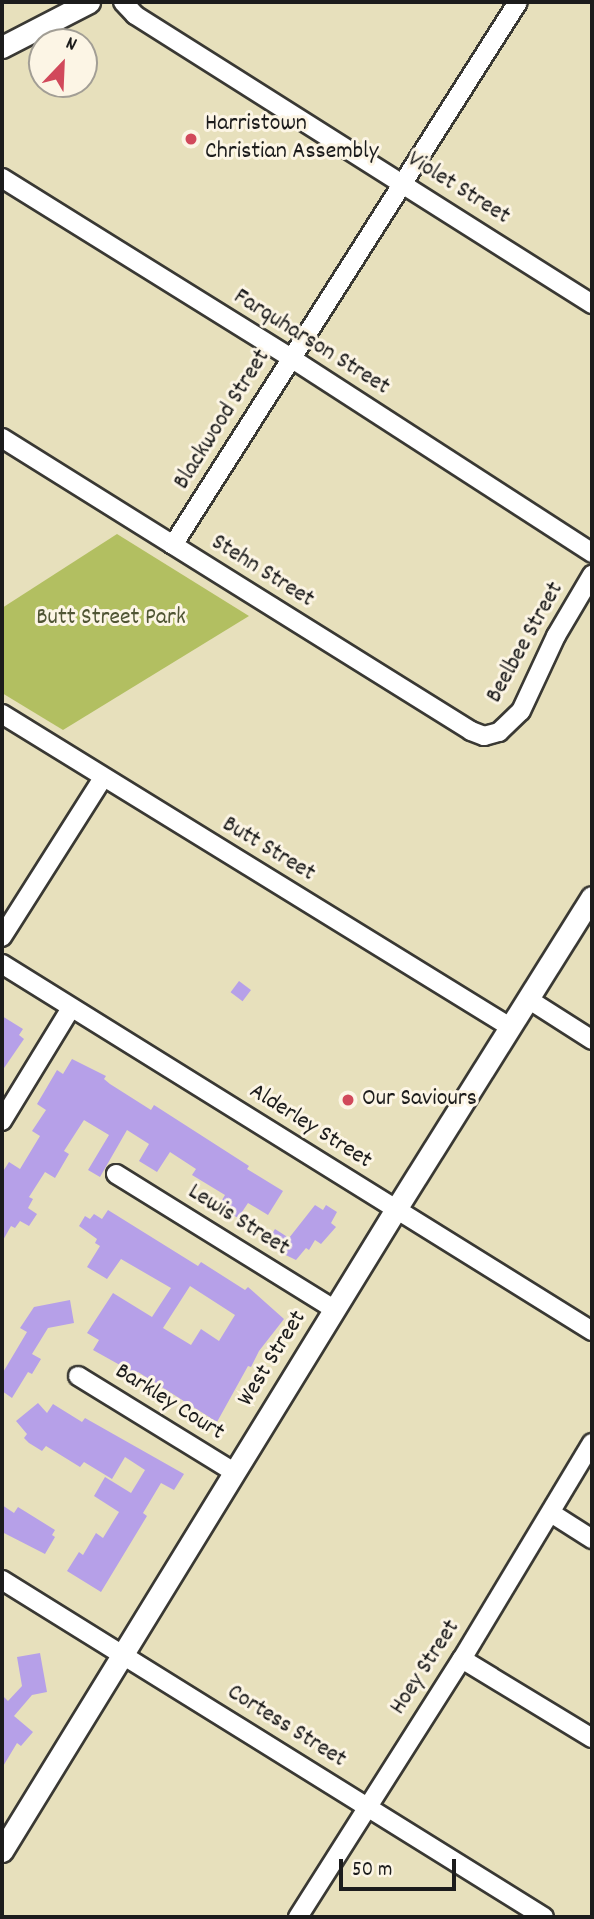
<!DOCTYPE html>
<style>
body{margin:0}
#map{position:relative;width:594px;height:1919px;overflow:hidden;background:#e7e0bc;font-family:Dekko,sans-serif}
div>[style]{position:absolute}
.green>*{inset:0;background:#b2bf61}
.building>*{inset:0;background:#b6a0e8;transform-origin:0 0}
.roads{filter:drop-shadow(2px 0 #3a3934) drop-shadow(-2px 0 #3a3934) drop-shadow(0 2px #3a3934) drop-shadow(0 -2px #3a3934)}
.minor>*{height:18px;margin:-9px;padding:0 9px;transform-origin:9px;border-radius:9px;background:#fff}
.major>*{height:21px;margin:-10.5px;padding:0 10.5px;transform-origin:10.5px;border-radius:10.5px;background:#fff}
.dots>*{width:19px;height:19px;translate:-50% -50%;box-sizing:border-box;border:4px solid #fcf5e5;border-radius:50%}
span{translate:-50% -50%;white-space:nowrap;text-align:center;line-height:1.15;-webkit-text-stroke:6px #fcf5e5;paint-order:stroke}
.poi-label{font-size:24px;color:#1c1c1c}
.left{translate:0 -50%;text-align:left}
.street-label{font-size:24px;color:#1c1c1c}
.park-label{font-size:24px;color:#505534}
.frame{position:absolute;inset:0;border:4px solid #1c1c1c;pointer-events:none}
.north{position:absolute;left:28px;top:28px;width:70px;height:70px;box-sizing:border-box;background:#fcf5e5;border:2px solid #a29e95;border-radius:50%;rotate:23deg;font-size:19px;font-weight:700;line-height:28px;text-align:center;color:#1c1c1c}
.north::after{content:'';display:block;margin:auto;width:24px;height:32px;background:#d1495b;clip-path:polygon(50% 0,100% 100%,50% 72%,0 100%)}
.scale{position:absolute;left:339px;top:1859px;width:117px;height:32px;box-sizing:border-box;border:4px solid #1c1c1c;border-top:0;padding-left:9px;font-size:21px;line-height:24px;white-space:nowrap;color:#1c1c1c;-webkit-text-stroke:5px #fcf5e5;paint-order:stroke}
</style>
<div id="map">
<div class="green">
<i style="clip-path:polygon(117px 534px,249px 616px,63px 730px,2px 693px,2px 608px)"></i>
</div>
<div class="building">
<i style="left:239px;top:981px;width:15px;height:14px;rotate:37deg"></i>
<i style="clip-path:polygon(2px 1016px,23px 1029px,19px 1035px,24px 1039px,2px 1071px)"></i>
<i style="clip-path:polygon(72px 1059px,106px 1076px,104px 1079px,110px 1084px,151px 1110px,154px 1105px,249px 1166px,247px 1169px,283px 1191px,268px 1215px,248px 1203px,238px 1218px,228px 1212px,219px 1205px,225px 1195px,192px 1175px,196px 1169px,170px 1152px,157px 1172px,139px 1161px,149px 1144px,127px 1130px,100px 1177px,88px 1170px,109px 1135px,84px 1120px,64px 1151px,69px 1154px,55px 1178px,45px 1172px,29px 1197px,33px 1199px,28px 1208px,37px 1214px,29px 1226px,20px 1221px,15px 1228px,11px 1226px,2px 1242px,2px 1173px,9px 1162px,20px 1169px,40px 1136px,32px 1131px,46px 1110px,37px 1104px,57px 1070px,63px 1074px)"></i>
<i style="clip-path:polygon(315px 1205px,323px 1210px,326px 1205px,337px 1212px,331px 1223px,336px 1227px,321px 1244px,315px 1240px,309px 1250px,306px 1248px,296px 1260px,265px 1245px,275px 1229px,289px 1238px)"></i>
<i style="clip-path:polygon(evenodd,108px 1210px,198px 1266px,201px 1262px,245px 1290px,248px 1287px,284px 1319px,259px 1351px,251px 1367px,248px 1366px,217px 1422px,138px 1372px,136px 1374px,93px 1350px,99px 1340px,87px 1333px,113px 1293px,152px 1317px,171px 1288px,121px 1259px,107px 1279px,87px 1267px,100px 1246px,95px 1243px,97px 1239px,79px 1226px,85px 1216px,90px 1219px,94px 1214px,102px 1219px,108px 1210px,190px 1286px,235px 1315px,219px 1341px,201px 1329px,191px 1345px,163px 1328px,190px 1286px)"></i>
<i style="clip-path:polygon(70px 1300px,74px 1323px,48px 1328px,32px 1354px,41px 1359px,32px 1374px,28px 1372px,12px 1398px,2px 1391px,2px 1374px,27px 1332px,20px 1328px,34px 1307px)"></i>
<i style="clip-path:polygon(38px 1403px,47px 1413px,53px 1404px,82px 1422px,85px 1418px,184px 1474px,174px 1490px,161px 1483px,143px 1513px,147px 1516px,101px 1592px,67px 1571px,79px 1552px,83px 1555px,96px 1533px,103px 1538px,119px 1512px,94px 1496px,105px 1477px,131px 1493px,145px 1470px,125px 1457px,112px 1479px,84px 1462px,80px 1467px,46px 1446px,42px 1451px,29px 1443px,24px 1438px,27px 1434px,16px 1421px)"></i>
<i style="clip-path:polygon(2px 1505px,14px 1513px,18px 1507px,55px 1530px,52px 1535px,55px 1537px,45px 1554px,2px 1532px)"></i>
<i style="clip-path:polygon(40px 1653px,47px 1692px,32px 1695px,14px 1716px,33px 1732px,21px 1746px,17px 1743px,2px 1768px,2px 1695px,8px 1701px,22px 1686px,17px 1657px)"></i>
</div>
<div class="roads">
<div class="minor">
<i style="left:123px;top:2px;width:18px;rotate:47deg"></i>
<i style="left:135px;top:15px;width:541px;rotate:32.31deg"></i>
<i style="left:2px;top:178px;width:340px;rotate:31.9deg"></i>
<i style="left:291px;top:358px;width:359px;rotate:32.9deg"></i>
<i style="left:2px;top:438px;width:553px;rotate:31.99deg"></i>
<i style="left:471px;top:731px;width:14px;rotate:21deg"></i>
<i style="left:484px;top:736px;width:16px;rotate:-15deg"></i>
<i style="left:499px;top:732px;width:30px;rotate:-44deg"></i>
<i style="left:521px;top:711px;width:83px;rotate:-65deg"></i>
<i style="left:556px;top:636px;width:71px;rotate:-59.5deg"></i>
<i style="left:173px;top:545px;width:643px;rotate:-57.57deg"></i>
<i style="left:2px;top:714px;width:597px;rotate:31.64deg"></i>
<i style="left:2px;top:937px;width:188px;rotate:-57.6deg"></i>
<i style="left:2px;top:964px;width:695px;rotate:31.88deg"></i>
<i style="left:528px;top:999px;width:76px;rotate:32.6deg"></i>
<i style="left:2px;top:1121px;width:132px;rotate:-58.6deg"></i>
<i style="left:116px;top:1174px;width:256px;rotate:31.8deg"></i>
<i style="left:78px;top:1376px;width:183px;rotate:31.6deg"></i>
<i style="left:551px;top:1513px;width:49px;rotate:32.4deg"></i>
<i style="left:2px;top:1580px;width:638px;rotate:31.87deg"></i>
<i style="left:462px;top:1659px;width:152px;rotate:31.3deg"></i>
<i style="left:298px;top:1917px;width:306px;rotate:-57.6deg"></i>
<i style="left:462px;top:1659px;width:252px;rotate:-59deg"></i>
</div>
<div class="major">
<i style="left:2px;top:47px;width:98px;rotate:-27.3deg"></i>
<i style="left:2px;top:1851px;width:753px;rotate:-58.46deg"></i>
<i style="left:396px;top:1209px;width:368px;rotate:-57.9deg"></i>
</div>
</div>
<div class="dots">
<i style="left:191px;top:139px;background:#d1495b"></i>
<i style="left:348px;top:1100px;background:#d1495b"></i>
</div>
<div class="poi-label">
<span class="left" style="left:205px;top:139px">Harristown<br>Christian Assembly</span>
<span class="left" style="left:362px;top:1100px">Our Saviours</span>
</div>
<div class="street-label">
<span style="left:458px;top:189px;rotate:32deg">Violet Street</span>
<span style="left:311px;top:343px;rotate:32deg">Farquharson Street</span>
<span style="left:223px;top:420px;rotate:-58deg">Blackwood Street</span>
<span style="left:262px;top:572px;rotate:32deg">Stehn Street</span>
<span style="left:526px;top:643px;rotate:-61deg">Beelbee Street</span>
<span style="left:268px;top:850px;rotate:31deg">Butt Street</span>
<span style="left:310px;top:1127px;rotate:32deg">Alderley Street</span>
<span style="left:238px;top:1221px;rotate:32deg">Lewis Street</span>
<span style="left:273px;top:1359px;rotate:-58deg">West Street</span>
<span style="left:169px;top:1403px;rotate:32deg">Barkley Court</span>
<span style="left:426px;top:1668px;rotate:-57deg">Hoey Street</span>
<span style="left:286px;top:1727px;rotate:32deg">Cortess Street</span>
</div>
<div class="park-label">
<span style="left:111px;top:619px">Butt Street Park</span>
</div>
<div class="frame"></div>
<div class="north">N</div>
<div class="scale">50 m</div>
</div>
